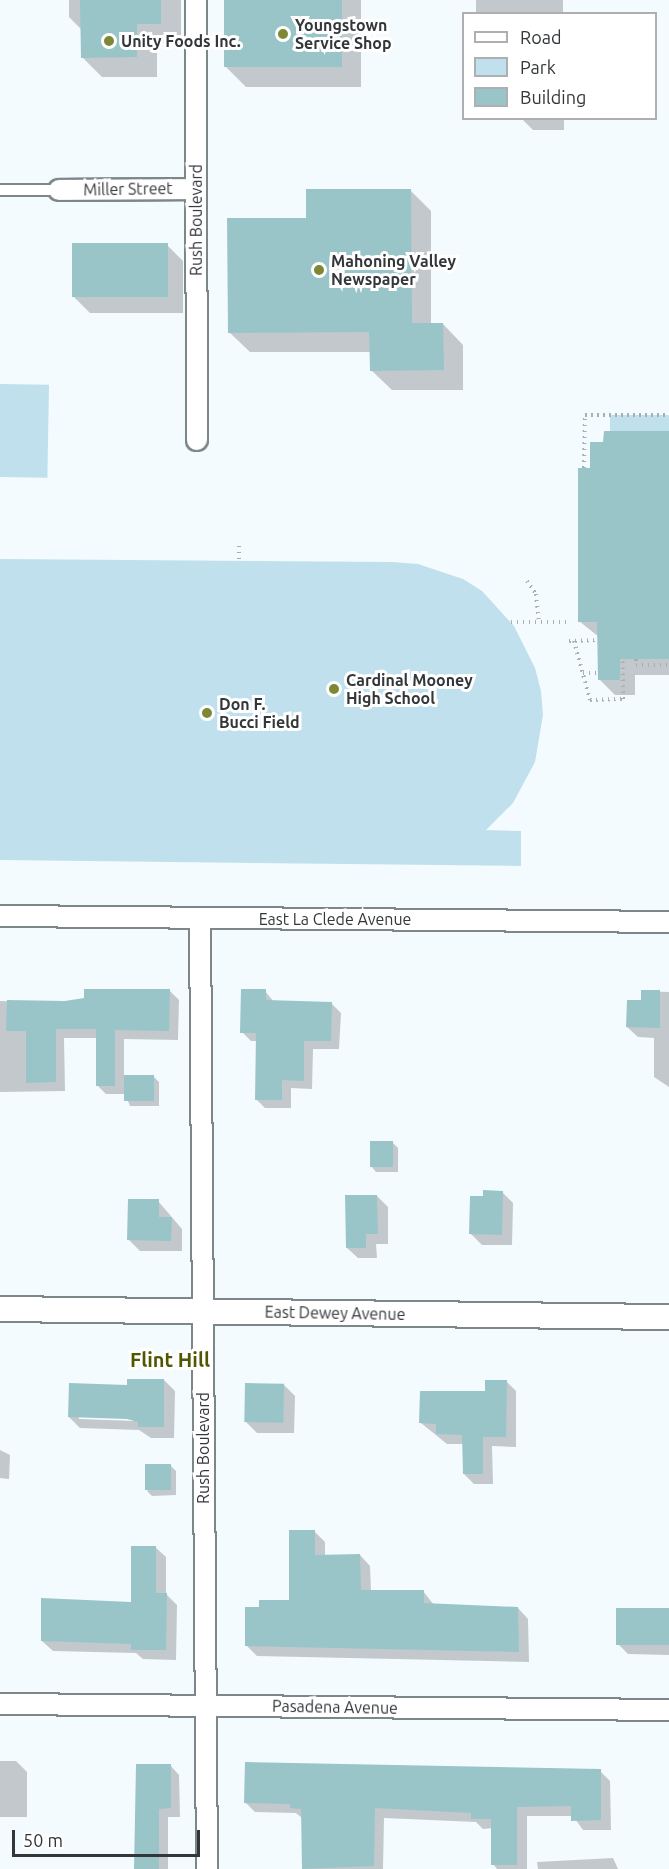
<!DOCTYPE html>
<style>
body{margin:0}
#map{position:relative;width:669px;height:1869px;overflow:hidden;background:#f3fbfe;font-family:Ubuntu,sans-serif}
div>[style]{position:absolute}
.green>*{inset:0;background:#c0e0ed;transform-origin:0 0}
.shadow>*{inset:0;background:#0003;transform-origin:0 0}
.building>*{inset:0;background:#99c5c9;transform-origin:0 0}
.path>*{height:4px;margin-top:-2px;transform-origin:0;background:repeating-linear-gradient(90deg,#a9afb2 0 1.5px,transparent 0 6px)}
.roads{filter:drop-shadow(2px 0 #7d8689) drop-shadow(-2px 0 #7d8689) drop-shadow(0 2px #7d8689) drop-shadow(0 -2px #7d8689)}
.service>*{height:10px;margin:-5px;padding:0 5px;transform-origin:5px;border-radius:5px;background:#fff}
.minor>*{height:20px;margin:-10px;padding:0 10px;transform-origin:10px;border-radius:10px;background:#fff}
.tertiary>*{height:24px;margin:-12px;padding:0 12px;transform-origin:12px;border-radius:12px;background:#fff}
.dots>*{width:16px;height:16px;translate:-50% -50%;box-sizing:border-box;border:3px solid #fff;border-radius:50%}
span{translate:-50% -50%;white-space:nowrap;text-align:center;line-height:1.15;-webkit-text-stroke:6px #fff;paint-order:stroke}
.poi-label{font-size:16px;color:#333739;font-weight:700}
.left{translate:0 -50%;text-align:left}
.street-label{font-size:16px;color:#333739}
.quarter-label{font-size:20px;color:#505700;font-weight:700}
.legend{position:absolute;left:462px;top:12px;width:195px;height:108px;box-sizing:border-box;background:#fff;border:2px solid #adafb0;margin:0;padding:8px 10px;list-style:none;font-size:18px;color:#333739}
.legend li{display:flex;align-items:center;gap:12px;height:30px}
.legend b{width:30px;border:2px solid #adafb0}
.scale{position:absolute;left:12px;top:1830px;width:188px;height:27px;box-sizing:border-box;border:3px solid #333739;border-top:0;padding-left:8px;font-size:18px;line-height:21px;white-space:nowrap;color:#333739;-webkit-text-stroke:4px #fff;paint-order:stroke}
</style>
<div id="map">
<div class="green">
<i style="left:0;top:384px;width:49px;height:93px;rotate:1deg"></i>
<i style="left:610px;top:415px;width:59px;height:16px"></i>
<i style="clip-path:polygon(0 559px,392px 562px,418px 564px,463px 579px,482px 591px,514px 626px,535px 668px,541px 691px,543px 715px,535px 762px,513px 803px,486px 830px,521px 831px,521px 866px,0 860px)"></i>
</div>
<div class="shadow">
<i style="clip-path:polygon(69px 0,181px 0,181px 43px,157px 43px,157px 77px,102px 77px,82px 57px,82px 30px,69px 17px)"></i>
<i style="clip-path:polygon(226px 0,361px 0,361px 87px,246px 87px,226px 67px)"></i>
<i style="left:476px;top:0;width:87px;height:14px"></i>
<i style="clip-path:polygon(521px 118px,564px 118px,564px 130px,533px 130px)"></i>
<i style="clip-path:polygon(410px 190px,431px 211px,431px 324px,443px 324px,463px 345px,463px 390px,392px 390px,371px 370px,371px 352px,250px 352px,229px 332px,308px 219px)"></i>
<i style="clip-path:polygon(167px 245px,183px 261px,183px 313px,90px 313px,74px 297px)"></i>
<i style="clip-path:polygon(669px 432px,669px 675px,635px 675px,635px 695px,615px 695px,599px 679px,599px 637px,579px 621px,592px 470px,605px 444px)"></i>
<i style="clip-path:polygon(170px 991px,179px 1000px,178px 1040px,124px 1039px,124px 1077px,154px 1077px,159px 1082px,159px 1106px,130px 1106px,125px 1094px,106px 1094px,97px 1085px,98px 1038px,64px 1038px,65px 1091px,0 1092px,0 1001px,65px 1003px)"></i>
<i style="clip-path:polygon(265px 991px,274px 1002px,332px 1004px,341px 1013px,339px 1049px,313px 1049px,312px 1089px,291px 1088px,291px 1108px,265px 1108px,256px 1099px,257px 1041px,251px 1041px,242px 1032px)"></i>
<i style="clip-path:polygon(642px 991px,669px 992px,669px 1087px,654px 1077px,654px 1038px,638px 1037px,627px 1027px,642px 1002px)"></i>
<i style="clip-path:polygon(393px 1143px,398px 1148px,398px 1172px,376px 1172px,371px 1166px)"></i>
<i style="clip-path:polygon(502px 1192px,513px 1203px,512px 1245px,482px 1245px,471px 1234px)"></i>
<i style="clip-path:polygon(377px 1196px,388px 1207px,388px 1244px,376px 1244px,377px 1258px,358px 1258px,347px 1248px)"></i>
<i style="clip-path:polygon(158px 1201px,182px 1229px,182px 1251px,140px 1251px,129px 1240px)"></i>
<i style="clip-path:polygon(evenodd,164px 1380px,175px 1391px,174px 1438px,151px 1438px,139px 1430px,80px 1428px,69px 1417px,164px 1380px,79px 1416px,135px 1418px,135px 1421px,79px 1419px,79px 1416px)"></i>
<i style="clip-path:polygon(506px 1381px,516px 1391px,516px 1447px,492px 1446px,493px 1484px,474px 1484px,464px 1474px,464px 1444px,447px 1444px,421px 1423px)"></i>
<i style="clip-path:polygon(284px 1385px,295px 1396px,294px 1433px,257px 1433px,246px 1422px)"></i>
<i style="clip-path:polygon(0 1450px,10px 1455px,9px 1479px,0 1478px)"></i>
<i style="clip-path:polygon(171px 1466px,176px 1471px,176px 1495px,152px 1496px,147px 1491px)"></i>
<i style="clip-path:polygon(315px 1532px,325px 1542px,325px 1556px,360px 1555px,370px 1566px,371px 1591px,423px 1591px,434px 1605px,518px 1608px,528px 1619px,529px 1662px,257px 1656px,247px 1646px,260px 1608px,290px 1602px)"></i>
<i style="clip-path:polygon(155px 1547px,166px 1557px,166px 1594px,177px 1605px,176px 1660px,143px 1659px,136px 1653px,53px 1651px,42px 1641px,132px 1603px)"></i>
<i style="clip-path:polygon(669px 1609px,669px 1655px,628px 1654px,618px 1644px)"></i>
<i style="clip-path:polygon(0 1761px,16px 1761px,27px 1772px,27px 1817px,0 1817px)"></i>
<i style="clip-path:polygon(170px 1765px,179px 1775px,180px 1817px,168px 1817px,168px 1869px,136px 1869px)"></i>
<i style="clip-path:polygon(600px 1771px,610px 1781px,611px 1830px,583px 1830px,573px 1816px,527px 1816px,527px 1869px,497px 1869px,493px 1864px,493px 1828px,483px 1829px,476px 1822px,384px 1818px,383px 1869px,303px 1869px,302px 1818px,296px 1813px,255px 1812px,245px 1802px)"></i>
<i style="clip-path:polygon(613px 1858px,618px 1869px,538px 1869px,537px 1862px)"></i>
</div>
<div class="building">
<i style="clip-path:polygon(80px 0,161px 0,161px 24px,137px 24px,137px 57px,81px 58px)"></i>
<i style="left:224px;top:0;width:118px;height:67px"></i>
<i style="clip-path:polygon(306px 189px,411px 189px,412px 323px,443px 323px,444px 370px,370px 371px,369px 332px,228px 333px,227px 218px,306px 218px)"></i>
<i style="left:168px;top:243px;width:54px;height:96px;rotate:90deg"></i>
<i style="clip-path:polygon(604px 431px,669px 431px,669px 659px,620px 659px,620px 680px,598px 680px,597px 622px,578px 622px,578px 468px,590px 468px,590px 442px,603px 442px)"></i>
<i style="clip-path:polygon(84px 989px,170px 989px,169px 1031px,115px 1030px,115px 1086px,96px 1086px,96px 1029px,56px 1029px,56px 1082px,26px 1083px,26px 1031px,6px 1031px,7px 1000px,65px 1001px,84px 998px)"></i>
<i style="clip-path:polygon(241px 989px,266px 989px,266px 1000px,332px 1002px,331px 1041px,304px 1041px,304px 1081px,282px 1080px,282px 1100px,255px 1100px,256px 1033px,240px 1033px)"></i>
<i style="clip-path:polygon(641px 990px,660px 990px,660px 1028px,626px 1027px,627px 1000px,641px 1000px)"></i>
<i style="left:124px;top:1075px;width:30px;height:26px"></i>
<i style="left:370px;top:1141px;width:23px;height:26px"></i>
<i style="clip-path:polygon(483px 1190px,503px 1191px,502px 1235px,469px 1234px,470px 1196px,483px 1196px)"></i>
<i style="clip-path:polygon(345px 1195px,377px 1195px,378px 1234px,366px 1234px,366px 1248px,346px 1248px)"></i>
<i style="clip-path:polygon(128px 1199px,159px 1199px,159px 1217px,172px 1217px,171px 1241px,127px 1240px)"></i>
<i style="clip-path:polygon(127px 1379px,164px 1379px,164px 1427px,138px 1427px,138px 1422px,127px 1419px,68px 1417px,69px 1383px,127px 1385px)"></i>
<i style="clip-path:polygon(485px 1380px,507px 1380px,506px 1437px,483px 1437px,483px 1474px,463px 1474px,462px 1435px,436px 1434px,436px 1424px,419px 1423px,420px 1391px,485px 1391px)"></i>
<i style="left:245px;top:1383px;width:39px;height:39px;rotate:1deg"></i>
<i style="left:171px;top:1464px;width:26px;height:26px;rotate:90deg"></i>
<i style="clip-path:polygon(289px 1530px,315px 1530px,315px 1555px,360px 1554px,361px 1590px,424px 1590px,424px 1603px,518px 1607px,519px 1652px,245px 1646px,245px 1607px,259px 1607px,259px 1600px,289px 1600px)"></i>
<i style="clip-path:polygon(131px 1546px,156px 1546px,156px 1593px,167px 1593px,166px 1650px,131px 1650px,131px 1644px,41px 1641px,41px 1598px,131px 1602px)"></i>
<i style="left:616px;top:1608px;width:53px;height:37px"></i>
<i style="clip-path:polygon(245px 1762px,601px 1769px,601px 1820px,571px 1821px,571px 1806px,517px 1807px,517px 1865px,491px 1865px,491px 1819px,471px 1819px,471px 1813px,375px 1808px,374px 1866px,302px 1869px,301px 1809px,290px 1808px,290px 1804px,244px 1803px)"></i>
<i style="clip-path:polygon(136px 1764px,171px 1764px,171px 1808px,159px 1809px,159px 1869px,134px 1869px)"></i>
</div>
<div class="path">
<i style="left:584px;top:468px;width:53px;rotate:-88.9deg"></i>
<i style="left:585px;top:415px;width:84px"></i>
<i style="left:239px;top:546px;width:15px;rotate:90deg"></i>
<i style="left:527px;top:581px;width:16px;rotate:55deg"></i>
<i style="left:536px;top:594px;width:28px;rotate:84deg"></i>
<i style="left:511px;top:622px;width:58px"></i>
<i style="left:569px;top:641px;width:29px;rotate:-2deg"></i>
<i style="left:574px;top:641px;width:61px;rotate:74.8deg"></i>
<i style="left:590px;top:700px;width:33px;rotate:-2deg"></i>
<i style="left:623px;top:699px;width:39px;rotate:-91deg"></i>
<i style="left:636px;top:659px;width:6px;rotate:90deg"></i>
<i style="left:636px;top:665px;width:33px"></i>
<i style="left:583px;top:673px;width:15px"></i>
</div>
<div class="roads">
<div class="service">
<i style="left:0;top:190px;width:59px"></i>
</div>
<div class="minor">
<i style="left:196px;top:0;width:440px;rotate:89.9deg"></i>
<i style="left:59px;top:190px;width:137px;rotate:-0.4deg"></i>
<i style="left:0;top:916px;width:669px;rotate:0.51deg"></i>
<i style="left:200px;top:918px;width:951px;rotate:89.58deg"></i>
<i style="left:0;top:1704px;width:669px;rotate:0.51deg"></i>
</div>
<div class="tertiary">
<i style="left:0;top:1309px;width:669px;rotate:0.69deg"></i>
</div>
</div>
<div class="dots">
<i style="left:283px;top:34px;background:#7d8734"></i>
<i style="left:109px;top:41px;background:#7d8734"></i>
<i style="left:319px;top:270px;background:#7d8734"></i>
<i style="left:334px;top:689px;background:#7d8734"></i>
<i style="left:207px;top:713px;background:#7d8734"></i>
</div>
<div class="poi-label">
<span class="left" style="left:295px;top:34px">Youngstown<br>Service Shop</span>
<span class="left" style="left:121px;top:41px">Unity Foods Inc.</span>
<span class="left" style="left:331px;top:270px">Mahoning Valley<br>Newspaper</span>
<span class="left" style="left:346px;top:689px">Cardinal Mooney<br>High School</span>
<span class="left" style="left:219px;top:713px">Don F.<br>Bucci Field</span>
</div>
<div class="street-label">
<span style="left:128px;top:189px;rotate:-1deg">Miller Street</span>
<span style="left:196px;top:220px;rotate:-90deg">Rush Boulevard</span>
<span style="left:335px;top:919px">East La Clede Avenue</span>
<span style="left:335px;top:1313px;rotate:1deg">East Dewey Avenue</span>
<span style="left:203px;top:1448px;rotate:-90deg">Rush Boulevard</span>
<span style="left:335px;top:1707px;rotate:1deg">Pasadena Avenue</span>
</div>
<div class="quarter-label">
<span style="left:170px;top:1359px">Flint Hill</span>
</div>
<ul class="legend">
<li><b style="height:8px;background:#fff"></b>Road</li>
<li><b style="height:16px;background:#c0e0ed"></b>Park</li>
<li><b style="height:16px;background:#99c5c9"></b>Building</li>
</ul>
<div class="scale">50 m</div>
</div>
